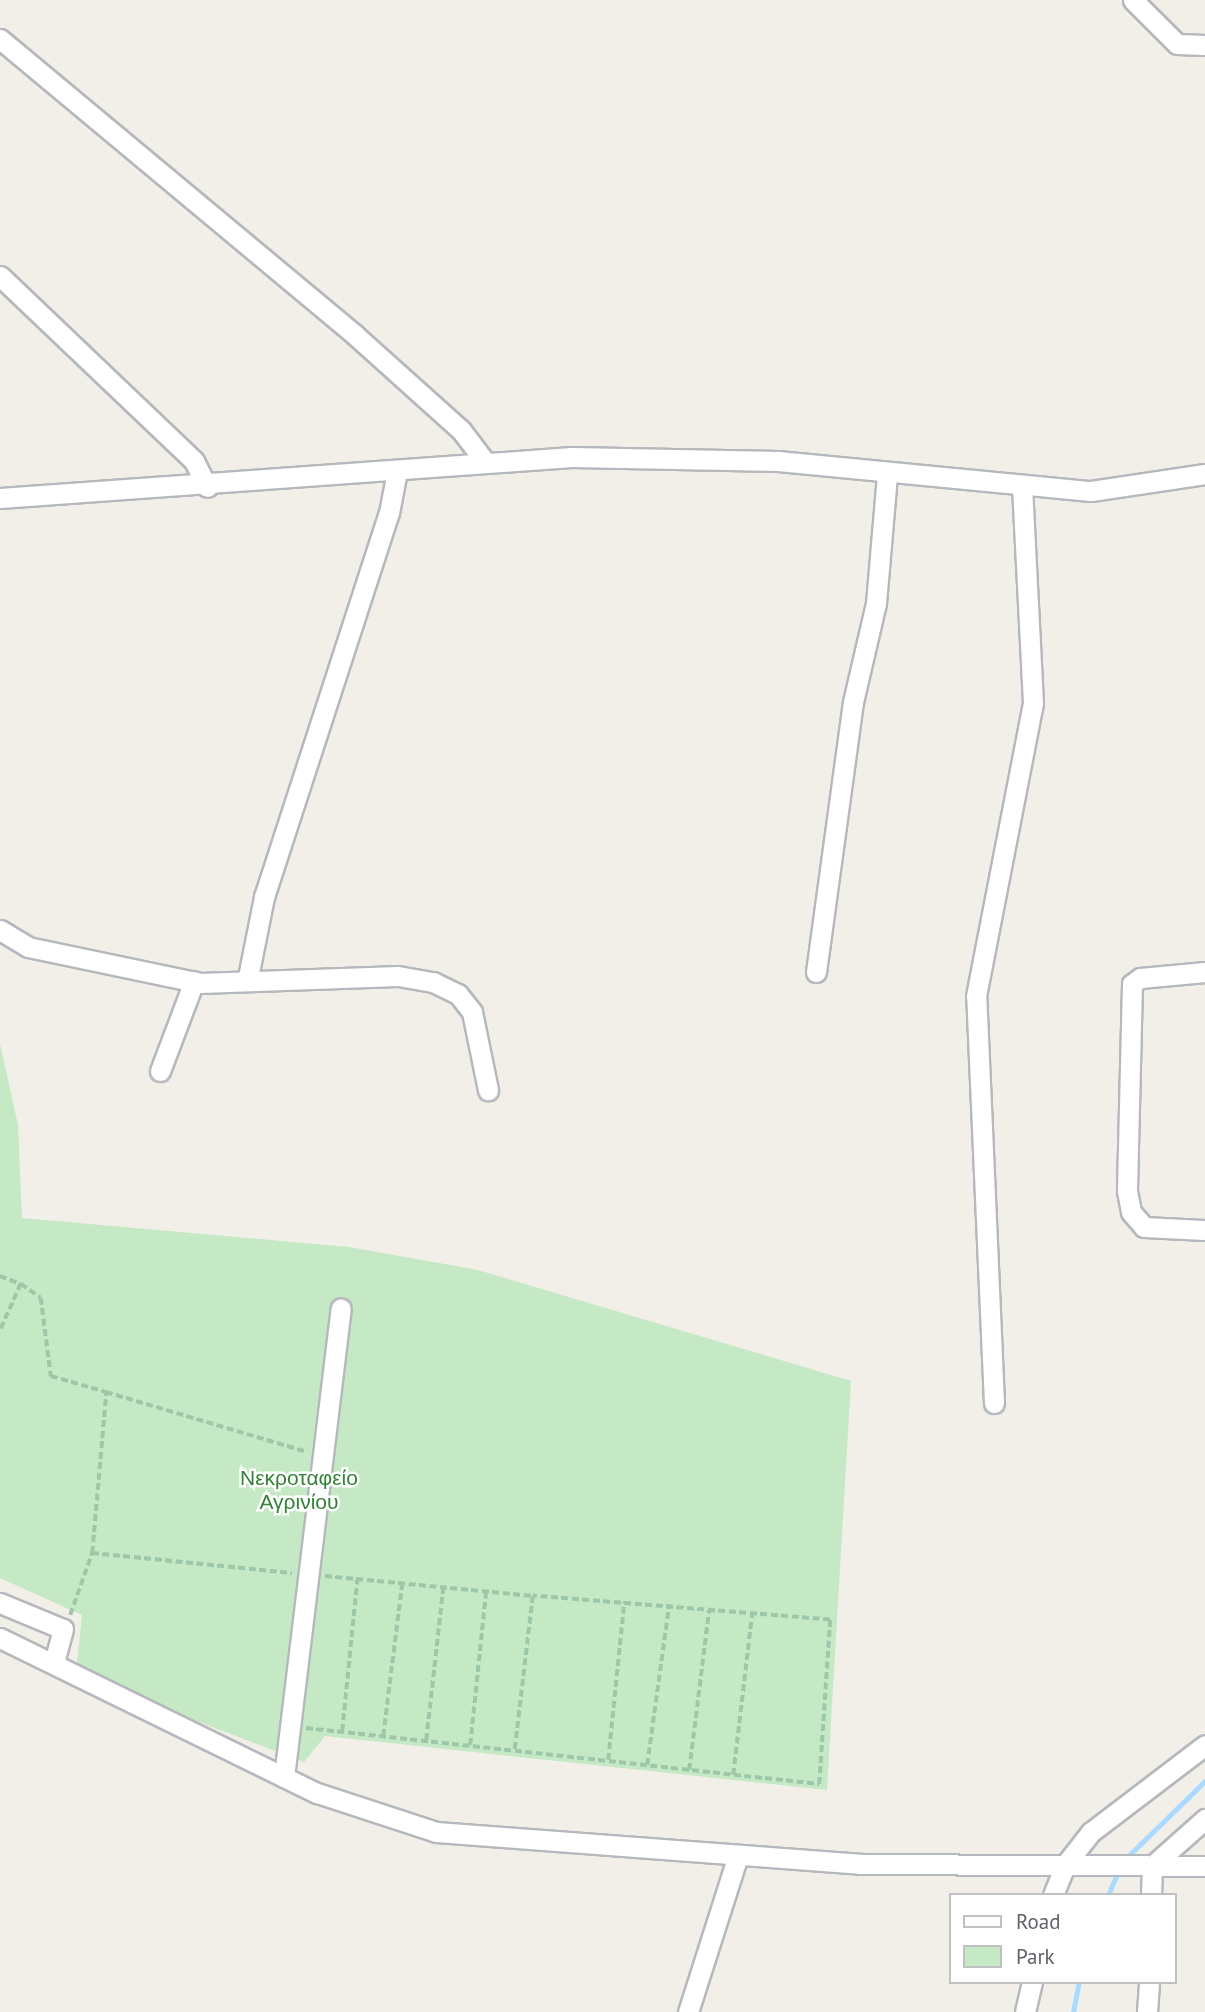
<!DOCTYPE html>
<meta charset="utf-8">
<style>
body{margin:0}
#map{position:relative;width:1205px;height:2012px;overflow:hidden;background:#f1efe8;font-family:"PT Sans",sans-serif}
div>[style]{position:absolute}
.green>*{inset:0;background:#c5e8c5}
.stream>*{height:5px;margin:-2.5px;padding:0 2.5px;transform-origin:2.5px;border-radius:2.5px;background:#aadaff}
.path>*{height:3.5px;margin-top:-1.75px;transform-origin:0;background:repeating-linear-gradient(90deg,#9cc7a9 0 7px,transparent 0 10.5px)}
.roads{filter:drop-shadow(2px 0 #b5b8bc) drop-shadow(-2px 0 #b5b8bc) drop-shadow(0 2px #b5b8bc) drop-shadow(0 -2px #b5b8bc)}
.minor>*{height:19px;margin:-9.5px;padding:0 9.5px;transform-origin:9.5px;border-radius:9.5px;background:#fff}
span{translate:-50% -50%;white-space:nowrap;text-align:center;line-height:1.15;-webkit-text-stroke:5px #fff;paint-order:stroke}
.park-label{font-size:21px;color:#348238}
.legend{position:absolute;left:949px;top:1893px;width:228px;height:91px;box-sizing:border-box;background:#fff;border:2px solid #bfc1c3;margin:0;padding:9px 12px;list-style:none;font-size:21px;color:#5f6368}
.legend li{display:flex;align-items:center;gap:14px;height:35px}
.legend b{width:35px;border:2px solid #bfc1c3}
</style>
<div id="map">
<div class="green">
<i style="clip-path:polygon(0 1044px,18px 1125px,22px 1218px,349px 1247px,478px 1270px,851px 1381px,827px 1790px,325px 1736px,304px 1762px,173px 1712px,77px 1663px,82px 1615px,0 1578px)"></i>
</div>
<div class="stream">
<i style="left:1124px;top:1860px;width:113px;rotate:-44.3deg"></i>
<i style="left:1108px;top:1895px;width:28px;rotate:-67deg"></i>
<i style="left:1073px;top:2012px;width:31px;rotate:-79deg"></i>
</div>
<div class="path">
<i style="left:0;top:1276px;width:22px;rotate:21deg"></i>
<i style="left:21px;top:1284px;width:51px;rotate:114.1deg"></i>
<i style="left:21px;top:1284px;width:24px;rotate:35deg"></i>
<i style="left:41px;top:1298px;width:79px;rotate:82.7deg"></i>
<i style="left:51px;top:1376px;width:57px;rotate:16.2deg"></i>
<i style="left:92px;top:1553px;width:201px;rotate:5.7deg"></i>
<i style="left:325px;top:1576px;width:209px;rotate:5.5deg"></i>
<i style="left:533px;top:1596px;width:154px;rotate:96.7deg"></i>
<i style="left:70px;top:1615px;width:66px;rotate:-70.5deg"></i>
<i style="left:92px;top:1553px;width:162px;rotate:-85deg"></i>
<i style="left:106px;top:1392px;width:210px;rotate:16.6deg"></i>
<i style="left:306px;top:1728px;width:516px;rotate:6.23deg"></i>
<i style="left:819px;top:1784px;width:164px;rotate:-86.2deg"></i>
<i style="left:830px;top:1620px;width:298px;rotate:-175.4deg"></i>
<i style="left:342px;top:1731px;width:152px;rotate:-84.3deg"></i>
<i style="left:383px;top:1736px;width:154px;rotate:-82.9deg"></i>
<i style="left:426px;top:1740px;width:153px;rotate:-83.6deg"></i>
<i style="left:470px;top:1745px;width:156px;rotate:-84.1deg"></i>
<i style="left:608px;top:1760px;width:159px;rotate:-84.2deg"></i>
<i style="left:647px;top:1765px;width:162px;rotate:-82.2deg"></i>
<i style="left:689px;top:1770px;width:161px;rotate:-82.9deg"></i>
<i style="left:733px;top:1775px;width:162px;rotate:-83.3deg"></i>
</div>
<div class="roads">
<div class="minor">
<i style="left:1133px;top:0;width:62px;rotate:45deg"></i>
<i style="left:1177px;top:44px;width:28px;rotate:2deg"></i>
<i style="left:0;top:39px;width:462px;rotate:39.8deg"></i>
<i style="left:355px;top:335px;width:142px;rotate:41.9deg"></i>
<i style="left:461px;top:430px;width:39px;rotate:53deg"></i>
<i style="left:0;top:276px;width:268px;rotate:43.6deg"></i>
<i style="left:194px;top:461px;width:29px;rotate:63deg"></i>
<i style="left:0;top:498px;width:573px;rotate:-4.1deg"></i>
<i style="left:572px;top:457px;width:206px;rotate:1.1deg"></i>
<i style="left:778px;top:461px;width:314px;rotate:5.5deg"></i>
<i style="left:1091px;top:491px;width:115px;rotate:-8.5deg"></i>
<i style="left:0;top:930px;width:33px;rotate:31deg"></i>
<i style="left:28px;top:947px;width:176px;rotate:11.8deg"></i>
<i style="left:200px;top:983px;width:198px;rotate:-2deg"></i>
<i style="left:398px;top:976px;width:36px;rotate:10deg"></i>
<i style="left:433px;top:982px;width:28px;rotate:26deg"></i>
<i style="left:458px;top:994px;width:23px;rotate:52deg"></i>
<i style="left:472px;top:1012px;width:80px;rotate:78.4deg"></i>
<i style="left:816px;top:972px;width:273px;rotate:-82.2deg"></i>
<i style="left:853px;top:702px;width:102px;rotate:-76.9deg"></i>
<i style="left:876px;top:603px;width:129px;rotate:-85.1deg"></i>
<i style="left:1205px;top:972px;width:65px;rotate:174.7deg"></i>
<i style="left:1140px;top:978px;width:10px;rotate:143deg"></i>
<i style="left:1132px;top:984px;width:207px;rotate:91.4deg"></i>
<i style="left:1127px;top:1191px;width:21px;rotate:79deg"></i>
<i style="left:1131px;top:1212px;width:20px;rotate:49deg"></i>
<i style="left:1144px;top:1227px;width:61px;rotate:2.8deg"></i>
<i style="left:248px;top:977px;width:82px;rotate:-78.7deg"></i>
<i style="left:264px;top:897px;width:404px;rotate:-72deg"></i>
<i style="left:389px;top:513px;width:43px;rotate:-79.2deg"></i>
<i style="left:160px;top:1071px;width:96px;rotate:-69.3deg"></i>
<i style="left:994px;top:1403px;width:407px;rotate:-92.5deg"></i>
<i style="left:976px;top:996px;width:298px;rotate:-79deg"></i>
<i style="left:1033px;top:703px;width:216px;rotate:-92.9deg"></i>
<i style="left:0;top:1603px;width:68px;rotate:22.4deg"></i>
<i style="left:63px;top:1629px;width:35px;rotate:105deg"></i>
<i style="left:0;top:1638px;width:353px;rotate:26.1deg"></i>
<i style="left:317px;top:1793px;width:125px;rotate:18.1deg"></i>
<i style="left:436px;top:1832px;width:425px;rotate:4.3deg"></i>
<i style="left:860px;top:1864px;width:345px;rotate:0.3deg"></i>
<i style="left:284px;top:1777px;width:472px;rotate:-83.1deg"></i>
<i style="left:1053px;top:1895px;width:32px;rotate:-68deg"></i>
<i style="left:1065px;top:1865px;width:42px;rotate:-51.8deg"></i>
<i style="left:1091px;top:1832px;width:143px;rotate:-37.3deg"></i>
<i style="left:1151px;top:1895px;width:29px;rotate:-88deg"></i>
<i style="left:1152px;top:1866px;width:71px;rotate:-41.6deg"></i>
<i style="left:688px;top:2012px;width:165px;rotate:-72.3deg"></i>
<i style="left:1025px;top:2012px;width:31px;rotate:-77deg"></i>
<i style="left:1147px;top:2012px;width:30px;rotate:-86deg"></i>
</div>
</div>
<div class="park-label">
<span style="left:299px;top:1490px">Νεκροταφείο<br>Αγρινίου</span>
</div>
<ul class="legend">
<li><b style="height:9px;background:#fff"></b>Road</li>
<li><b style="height:19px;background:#c5e8c5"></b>Park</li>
</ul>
</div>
